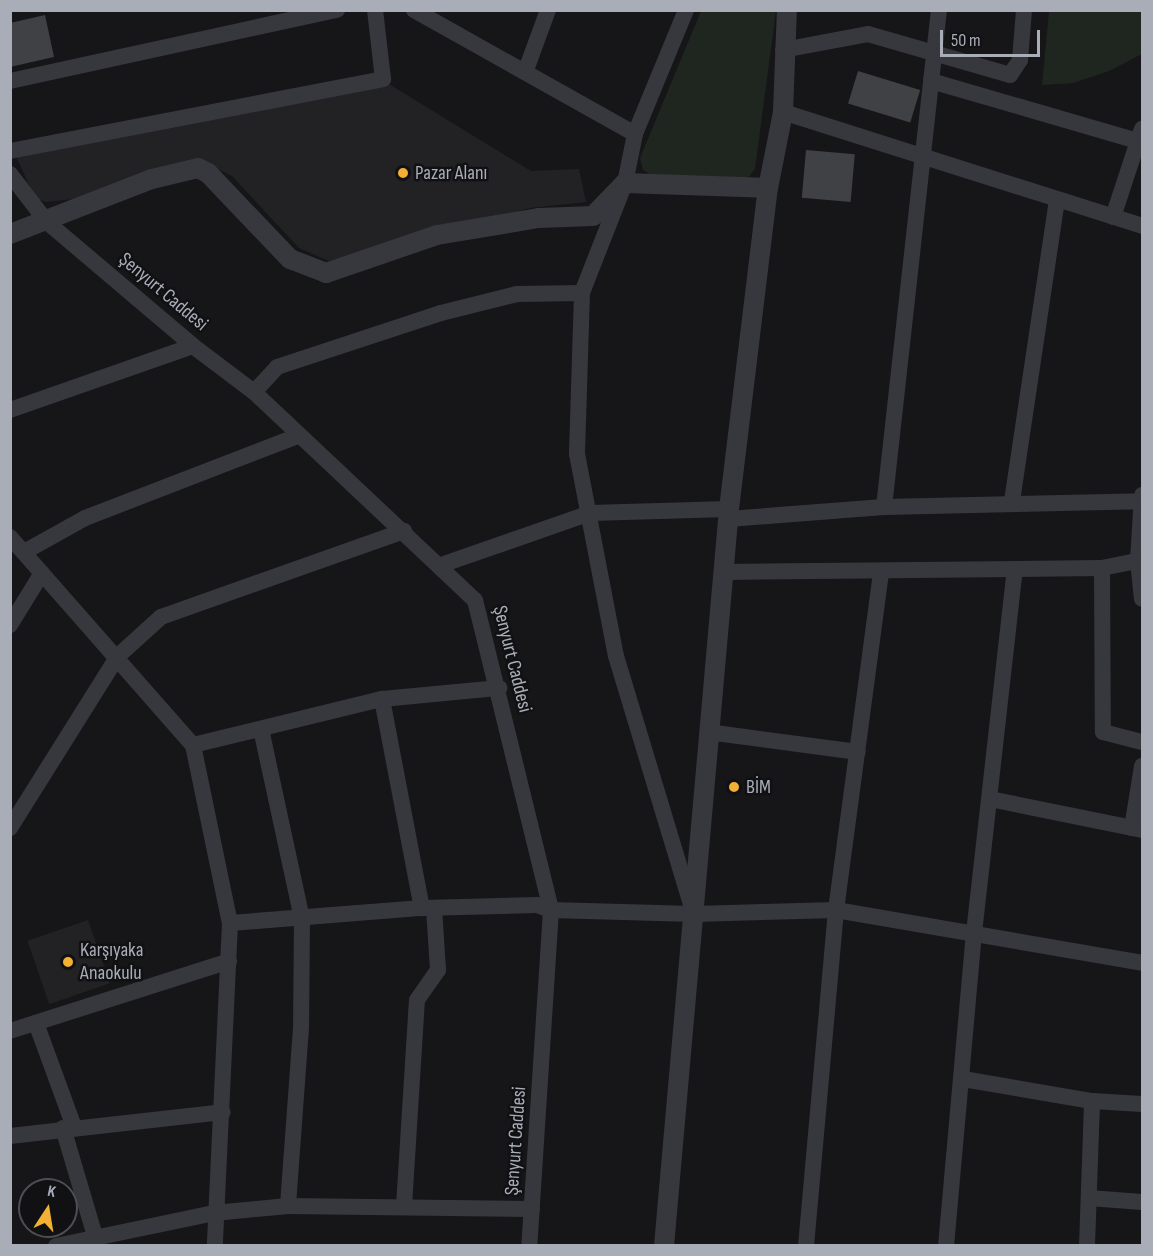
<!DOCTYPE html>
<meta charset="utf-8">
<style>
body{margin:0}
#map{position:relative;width:1153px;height:1256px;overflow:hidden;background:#161618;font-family:"Sofia Sans Condensed",sans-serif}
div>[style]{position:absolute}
.built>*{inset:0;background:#222225;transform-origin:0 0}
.green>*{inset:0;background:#1e261f}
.building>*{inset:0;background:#404145;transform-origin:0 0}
.minor>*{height:16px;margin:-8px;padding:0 8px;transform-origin:8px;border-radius:8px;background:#37383d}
.tertiary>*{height:20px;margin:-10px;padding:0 10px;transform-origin:10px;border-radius:10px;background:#37383d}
.dots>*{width:16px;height:16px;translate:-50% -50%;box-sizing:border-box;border:3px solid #111113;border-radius:50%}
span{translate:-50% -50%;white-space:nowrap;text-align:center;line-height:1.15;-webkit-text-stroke:5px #111113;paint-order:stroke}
.poi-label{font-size:20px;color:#a8adb8}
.left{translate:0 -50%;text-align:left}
.street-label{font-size:20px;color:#a8adb8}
.frame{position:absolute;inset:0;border:12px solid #a8adb8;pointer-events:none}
.north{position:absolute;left:18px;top:1178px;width:60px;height:60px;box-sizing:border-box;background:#111113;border:2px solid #4d4f55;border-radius:50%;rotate:12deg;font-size:16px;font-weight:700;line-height:24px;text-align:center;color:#a8adb8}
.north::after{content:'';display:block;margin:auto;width:21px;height:27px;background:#f2b134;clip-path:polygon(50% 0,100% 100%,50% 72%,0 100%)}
.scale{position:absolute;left:940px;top:30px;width:100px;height:27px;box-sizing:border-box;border:3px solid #a8adb8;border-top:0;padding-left:8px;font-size:18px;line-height:21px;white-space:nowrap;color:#a8adb8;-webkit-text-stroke:4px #111113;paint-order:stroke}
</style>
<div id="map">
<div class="built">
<i style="clip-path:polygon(384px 81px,531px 171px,579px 169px,586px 202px,530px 208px,329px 261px,299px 248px,232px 176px,206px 163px,191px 160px,74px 199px,46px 202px,35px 198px,15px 154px)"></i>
<i style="left:88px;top:920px;width:67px;height:64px;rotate:71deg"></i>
</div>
<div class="green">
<i style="clip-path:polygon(701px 11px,776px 11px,755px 169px,747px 179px,650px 174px,643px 170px,640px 158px)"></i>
<i style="clip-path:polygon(1049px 11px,1142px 11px,1142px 54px,1109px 71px,1073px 83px,1042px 85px)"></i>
</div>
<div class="building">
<i style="clip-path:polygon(45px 15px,54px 57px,10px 67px,10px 23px)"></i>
<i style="left:858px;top:71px;width:65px;height:34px;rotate:17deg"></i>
<i style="left:806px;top:150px;width:49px;height:48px;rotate:5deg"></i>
</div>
<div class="minor">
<i style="left:414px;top:10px;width:253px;rotate:29.3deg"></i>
<i style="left:686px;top:10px;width:134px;rotate:112.4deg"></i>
<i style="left:635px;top:134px;width:50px;rotate:101.5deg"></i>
<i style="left:625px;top:183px;width:118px;rotate:111.4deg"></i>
<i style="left:582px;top:293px;width:161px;rotate:91.8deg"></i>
<i style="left:577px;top:454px;width:206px;rotate:79.1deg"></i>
<i style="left:616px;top:656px;width:263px;rotate:73.2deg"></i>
<i style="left:783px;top:50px;width:86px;rotate:-10.7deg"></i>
<i style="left:868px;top:34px;width:148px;rotate:16.1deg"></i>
<i style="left:1010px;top:75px;width:18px;rotate:-56deg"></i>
<i style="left:1020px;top:60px;width:50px;rotate:-85.4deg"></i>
<i style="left:526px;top:70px;width:64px;rotate:-69.9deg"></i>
<i style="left:10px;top:81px;width:335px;rotate:-12.3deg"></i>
<i style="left:931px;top:81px;width:216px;rotate:16.2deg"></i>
<i style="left:783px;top:112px;width:377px;rotate:17.6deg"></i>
<i style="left:10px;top:151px;width:380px;rotate:-10.9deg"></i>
<i style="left:383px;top:79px;width:69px;rotate:-96.6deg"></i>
<i style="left:10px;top:174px;width:61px;rotate:52.4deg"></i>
<i style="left:47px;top:222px;width:192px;rotate:40.3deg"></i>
<i style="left:193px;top:346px;width:76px;rotate:37deg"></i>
<i style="left:254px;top:392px;width:303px;rotate:43.3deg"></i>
<i style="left:475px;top:600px;width:319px;rotate:76.2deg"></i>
<i style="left:551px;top:910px;width:337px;rotate:93.7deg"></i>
<i style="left:1113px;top:217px;width:93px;rotate:-71.8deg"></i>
<i style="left:254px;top:392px;width:34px;rotate:-47deg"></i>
<i style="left:277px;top:367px;width:173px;rotate:-18.2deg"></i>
<i style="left:441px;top:313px;width:78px;rotate:-14deg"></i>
<i style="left:517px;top:294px;width:65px;rotate:-0.9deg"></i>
<i style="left:10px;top:410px;width:194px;rotate:-19.3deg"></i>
<i style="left:1142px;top:495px;width:66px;rotate:93.5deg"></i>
<i style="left:1138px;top:561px;width:38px;rotate:84deg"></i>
<i style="left:1012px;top:501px;width:303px;rotate:-81.5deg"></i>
<i style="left:884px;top:507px;width:500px;rotate:-83.69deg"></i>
<i style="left:728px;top:519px;width:156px;rotate:-4.4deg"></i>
<i style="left:884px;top:507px;width:257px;rotate:-1.3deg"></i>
<i style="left:10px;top:537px;width:277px;rotate:48.7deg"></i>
<i style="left:193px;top:745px;width:182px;rotate:78.3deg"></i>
<i style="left:230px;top:923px;width:323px;rotate:92.7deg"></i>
<i style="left:24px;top:552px;width:70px;rotate:-29.1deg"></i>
<i style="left:85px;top:518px;width:230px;rotate:-21.1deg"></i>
<i style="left:441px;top:565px;width:158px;rotate:-19.2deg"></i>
<i style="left:590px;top:513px;width:139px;rotate:-1.6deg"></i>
<i style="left:1102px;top:568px;width:164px;rotate:89.7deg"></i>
<i style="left:1103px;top:732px;width:40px;rotate:14.4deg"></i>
<i style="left:725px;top:572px;width:377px;rotate:-0.6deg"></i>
<i style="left:1102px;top:568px;width:41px;rotate:-11.3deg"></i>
<i style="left:10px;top:625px;width:61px;rotate:-58.4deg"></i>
<i style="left:382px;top:699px;width:213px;rotate:79.2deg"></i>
<i style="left:261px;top:729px;width:194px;rotate:77.8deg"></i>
<i style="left:302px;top:919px;width:109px;rotate:90.5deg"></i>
<i style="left:301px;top:1028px;width:178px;rotate:94.2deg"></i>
<i style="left:708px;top:732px;width:151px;rotate:7.6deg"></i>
<i style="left:193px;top:745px;width:195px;rotate:-13.7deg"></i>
<i style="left:382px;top:699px;width:118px;rotate:-5.4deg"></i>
<i style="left:990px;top:799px;width:155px;rotate:11.5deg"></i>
<i style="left:10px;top:828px;width:203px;rotate:-57.9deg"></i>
<i style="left:118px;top:656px;width:58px;rotate:-42.2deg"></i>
<i style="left:161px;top:617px;width:258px;rotate:-19.5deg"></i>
<i style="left:1132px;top:828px;width:63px;rotate:-80.8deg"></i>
<i style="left:230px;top:923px;width:193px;rotate:-4.5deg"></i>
<i style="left:422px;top:908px;width:115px;rotate:-1.5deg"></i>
<i style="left:537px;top:905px;width:15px;rotate:20deg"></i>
<i style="left:551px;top:910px;width:143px;rotate:1.6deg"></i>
<i style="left:694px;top:914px;width:142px;rotate:-1.6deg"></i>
<i style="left:836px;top:910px;width:311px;rotate:9.8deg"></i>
<i style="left:36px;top:1023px;width:111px;rotate:69.9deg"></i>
<i style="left:10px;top:1031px;width:230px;rotate:-17.7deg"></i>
<i style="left:963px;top:1079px;width:131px;rotate:9.7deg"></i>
<i style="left:1092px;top:1101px;width:50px;rotate:3.4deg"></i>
<i style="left:63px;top:1128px;width:123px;rotate:73.5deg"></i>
<i style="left:10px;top:1136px;width:214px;rotate:-6.4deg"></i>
<i style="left:1089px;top:1198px;width:53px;rotate:4.3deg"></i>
<i style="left:404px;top:1206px;width:206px;rotate:-86.4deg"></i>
<i style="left:417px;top:1000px;width:37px;rotate:-55deg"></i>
<i style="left:438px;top:970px;width:62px;rotate:-93.7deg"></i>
<i style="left:56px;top:1246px;width:161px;rotate:-11.8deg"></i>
<i style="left:214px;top:1213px;width:74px;rotate:-5.4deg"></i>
<i style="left:288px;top:1206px;width:244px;rotate:0.7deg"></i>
<i style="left:806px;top:1246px;width:337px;rotate:-84.9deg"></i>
<i style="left:836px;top:910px;width:340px;rotate:-82.4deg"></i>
<i style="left:946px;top:1246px;width:314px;rotate:-84.9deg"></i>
<i style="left:974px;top:933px;width:365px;rotate:-83.6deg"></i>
<i style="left:1087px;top:1246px;width:145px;rotate:-88deg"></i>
</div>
<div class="tertiary">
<i style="left:10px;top:234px;width:152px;rotate:-21.2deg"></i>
<i style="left:152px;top:179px;width:47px;rotate:-13.4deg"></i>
<i style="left:198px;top:168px;width:11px;rotate:27deg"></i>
<i style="left:208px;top:173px;width:119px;rotate:46.4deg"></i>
<i style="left:290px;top:259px;width:39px;rotate:21deg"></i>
<i style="left:326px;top:273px;width:117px;rotate:-18.9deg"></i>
<i style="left:437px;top:235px;width:103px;rotate:-9.5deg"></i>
<i style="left:539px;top:218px;width:54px;rotate:-2.1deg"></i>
<i style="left:593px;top:216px;width:46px;rotate:-45.9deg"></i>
<i style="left:625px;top:183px;width:143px;rotate:2deg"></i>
<i style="left:664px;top:1246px;width:740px;rotate:-84.96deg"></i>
<i style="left:729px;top:509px;width:323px;rotate:-83.1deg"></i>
<i style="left:768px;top:188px;width:77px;rotate:-78.8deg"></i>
<i style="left:783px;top:112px;width:102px;rotate:-87.8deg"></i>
</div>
<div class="dots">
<i style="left:403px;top:173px;background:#f2b134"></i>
<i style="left:734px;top:787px;background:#f2b134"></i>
<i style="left:68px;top:962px;background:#f2b134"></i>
</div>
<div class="poi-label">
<span class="left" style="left:415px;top:173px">Pazar Alanı</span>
<span class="left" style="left:746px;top:787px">BİM</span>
<span class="left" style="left:80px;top:962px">Karşıyaka<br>Anaokulu</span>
</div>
<div class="street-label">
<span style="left:163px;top:292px;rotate:40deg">Şenyurt Caddesi</span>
<span style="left:512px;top:659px;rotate:76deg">Şenyurt Caddesi</span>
<span style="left:516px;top:1141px;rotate:-86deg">Şenyurt Caddesi</span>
</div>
<div class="frame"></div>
<div class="north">K</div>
<div class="scale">50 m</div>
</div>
